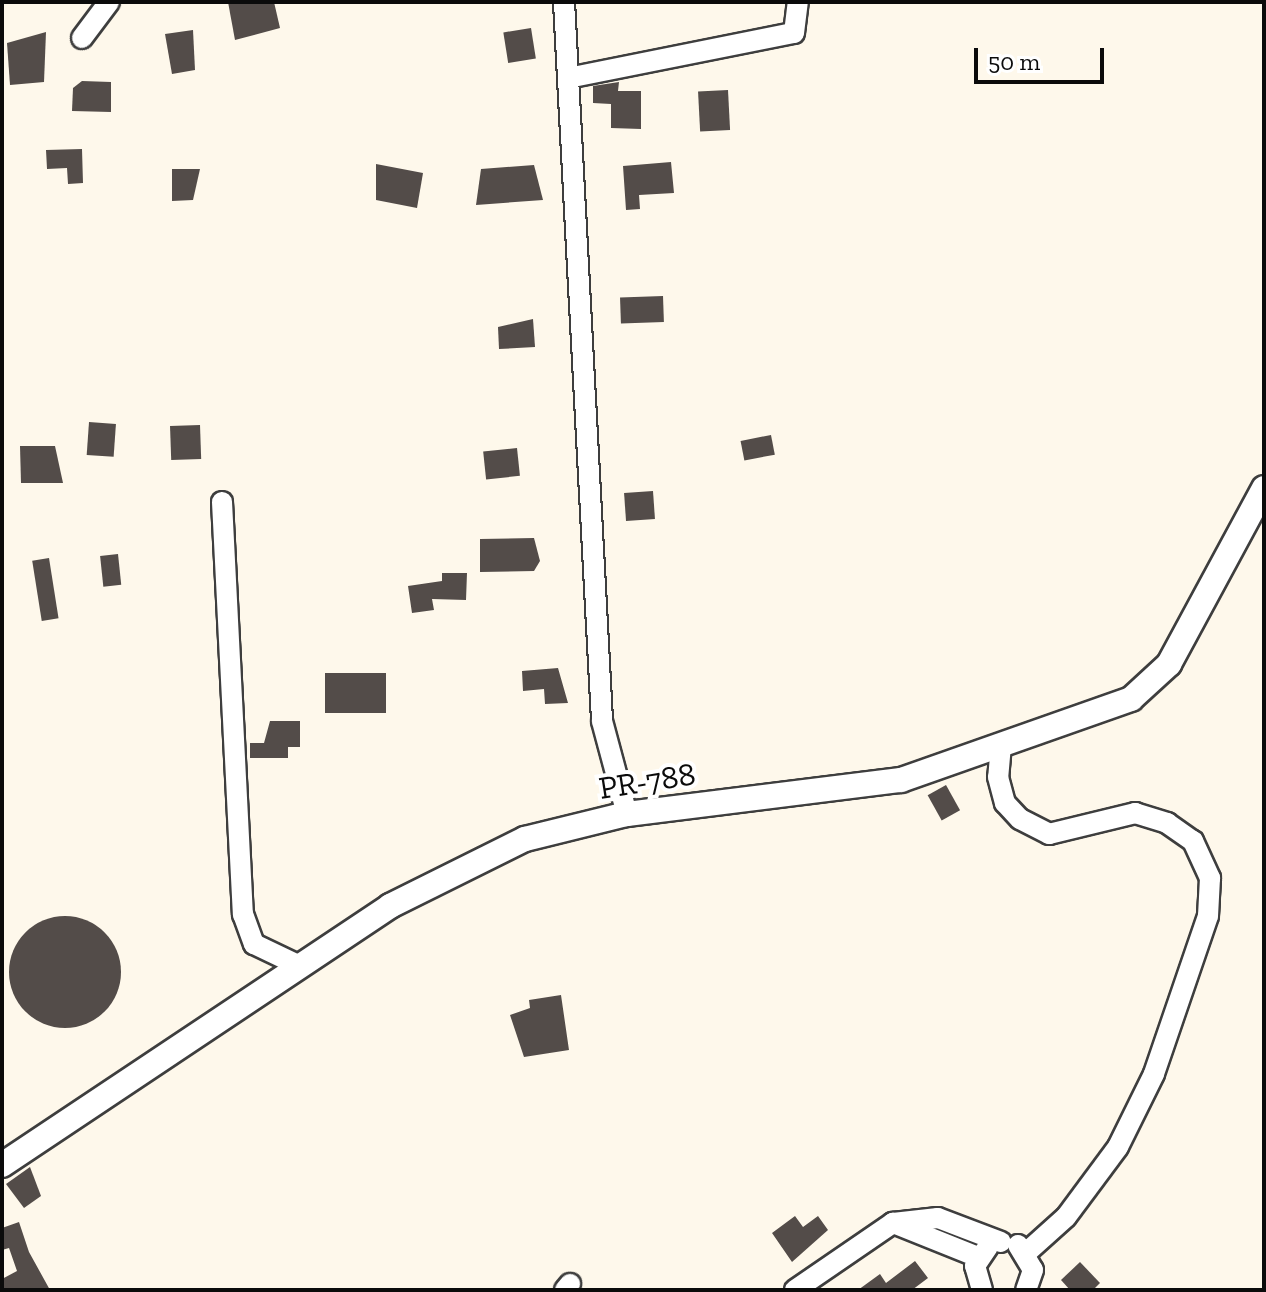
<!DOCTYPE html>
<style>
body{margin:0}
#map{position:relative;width:1266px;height:1292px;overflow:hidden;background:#fef8eb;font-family:"Zilla Slab",serif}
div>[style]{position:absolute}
.building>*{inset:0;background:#534c49;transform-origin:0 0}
.round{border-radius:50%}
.roads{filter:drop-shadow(2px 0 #3e3e3e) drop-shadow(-2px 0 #3e3e3e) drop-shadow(0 2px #3e3e3e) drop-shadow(0 -2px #3e3e3e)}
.minor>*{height:20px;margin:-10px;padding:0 10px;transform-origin:10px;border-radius:10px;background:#fff}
.tertiary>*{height:24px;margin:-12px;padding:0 12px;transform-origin:12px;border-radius:12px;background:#fff}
span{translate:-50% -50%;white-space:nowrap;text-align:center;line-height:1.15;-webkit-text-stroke:8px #fff;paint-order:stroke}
.street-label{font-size:32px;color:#0b0b0b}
.frame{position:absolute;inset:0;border:4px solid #0b0b0b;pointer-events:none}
.scale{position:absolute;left:974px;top:48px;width:130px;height:36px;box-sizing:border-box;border:4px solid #0b0b0b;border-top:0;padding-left:10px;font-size:24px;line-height:28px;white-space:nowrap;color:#0b0b0b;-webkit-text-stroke:6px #fff;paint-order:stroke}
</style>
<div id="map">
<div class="building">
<i style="clip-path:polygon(228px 2px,274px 2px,280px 28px,235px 40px)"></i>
<i style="left:531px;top:28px;width:31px;height:28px;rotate:81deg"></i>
<i style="clip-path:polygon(193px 30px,195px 70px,172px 74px,165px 34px)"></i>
<i style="clip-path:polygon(46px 32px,44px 82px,10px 85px,7px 43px)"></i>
<i style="clip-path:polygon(82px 81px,111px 82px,111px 112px,72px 111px,73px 88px)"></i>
<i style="clip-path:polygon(619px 82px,618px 91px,641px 91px,641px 129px,611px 128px,611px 104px,593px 103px,593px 86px)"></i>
<i style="left:728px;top:90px;width:40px;height:30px;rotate:87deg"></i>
<i style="clip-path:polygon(82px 149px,83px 183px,68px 184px,67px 168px,47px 169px,46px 150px)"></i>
<i style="clip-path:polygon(671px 162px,674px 193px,639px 195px,640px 209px,626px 210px,623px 166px)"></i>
<i style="clip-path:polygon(376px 164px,423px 173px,417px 208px,376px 200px)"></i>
<i style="clip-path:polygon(534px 165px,543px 200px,476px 205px,481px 169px)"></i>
<i style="clip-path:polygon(172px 169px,200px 169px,193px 200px,172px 201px)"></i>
<i style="left:663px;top:296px;width:26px;height:43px;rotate:88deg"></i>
<i style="clip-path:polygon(533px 319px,535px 347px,499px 349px,498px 327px)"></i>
<i style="left:89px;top:422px;width:27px;height:33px;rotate:4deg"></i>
<i style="left:200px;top:425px;width:34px;height:30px;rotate:88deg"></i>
<i style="left:771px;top:435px;width:20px;height:31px;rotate:79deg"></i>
<i style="clip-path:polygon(20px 446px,55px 446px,63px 483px,21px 483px)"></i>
<i style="left:517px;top:448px;width:28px;height:34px;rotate:84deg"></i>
<i style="left:653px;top:491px;width:28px;height:29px;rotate:86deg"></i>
<i style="clip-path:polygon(534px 538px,540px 561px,534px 571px,480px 572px,480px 539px)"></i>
<i style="left:118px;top:554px;width:31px;height:18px;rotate:84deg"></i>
<i style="left:49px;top:558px;width:61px;height:17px;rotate:81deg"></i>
<i style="clip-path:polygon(442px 573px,467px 573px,466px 600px,432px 599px,434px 610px,412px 613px,408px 586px,442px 581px)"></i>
<i style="clip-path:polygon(558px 668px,568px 703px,545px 704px,544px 689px,523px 691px,522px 671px)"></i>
<i style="left:325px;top:673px;width:61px;height:40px"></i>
<i style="clip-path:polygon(270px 721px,300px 721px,300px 747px,288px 747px,288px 758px,250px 758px,250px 743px,264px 743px)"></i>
<i style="left:946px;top:785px;width:29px;height:21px;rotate:61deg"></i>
<i class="round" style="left:9px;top:916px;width:112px;height:112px"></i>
<i style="clip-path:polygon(561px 995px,569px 1050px,524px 1057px,510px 1015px,530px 1008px,529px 1000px)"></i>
<i style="clip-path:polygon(30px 1167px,41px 1196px,24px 1208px,6px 1184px)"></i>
<i style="clip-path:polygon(795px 1216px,803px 1227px,818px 1216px,828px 1230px,792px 1262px,772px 1233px)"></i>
<i style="clip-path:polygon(19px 1222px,29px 1252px,50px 1290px,2px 1290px,2px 1279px,17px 1271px,9px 1248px,2px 1250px,2px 1228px)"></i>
<i style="clip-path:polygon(915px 1261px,928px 1278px,912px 1290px,858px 1290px,880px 1274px,886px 1283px)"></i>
<i style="clip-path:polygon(1080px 1262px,1100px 1283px,1093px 1290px,1070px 1290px,1061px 1280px)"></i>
</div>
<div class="roads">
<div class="minor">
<i style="left:564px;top:2px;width:720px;rotate:86.97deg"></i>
<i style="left:602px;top:721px;width:96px;rotate:75deg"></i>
<i style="left:82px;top:38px;width:45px;rotate:-53.1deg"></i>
<i style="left:573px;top:77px;width:225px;rotate:-11.3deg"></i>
<i style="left:794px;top:33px;width:31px;rotate:-83deg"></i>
<i style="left:222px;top:502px;width:413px;rotate:87.1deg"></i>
<i style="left:243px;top:914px;width:32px;rotate:70deg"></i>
<i style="left:254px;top:944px;width:51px;rotate:25.6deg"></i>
<i style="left:1001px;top:745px;width:32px;rotate:95deg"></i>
<i style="left:998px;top:777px;width:27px;rotate:75deg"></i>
<i style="left:1005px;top:803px;width:22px;rotate:47deg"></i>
<i style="left:1020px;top:819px;width:33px;rotate:27deg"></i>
<i style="left:1049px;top:834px;width:89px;rotate:-13.7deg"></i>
<i style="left:1135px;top:813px;width:34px;rotate:17deg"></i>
<i style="left:1167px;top:823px;width:32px;rotate:35deg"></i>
<i style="left:1193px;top:841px;width:41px;rotate:65.3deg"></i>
<i style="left:1210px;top:878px;width:38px;rotate:93deg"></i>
<i style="left:1208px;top:916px;width:167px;rotate:108.9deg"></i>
<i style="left:1154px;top:1074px;width:81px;rotate:116.3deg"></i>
<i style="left:1118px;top:1147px;width:87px;rotate:126.6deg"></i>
<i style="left:1066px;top:1217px;width:52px;rotate:138.1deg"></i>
<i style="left:1018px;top:1245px;width:29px;rotate:59deg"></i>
<i style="left:1033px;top:1270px;width:21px;rotate:109deg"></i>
<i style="left:978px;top:1257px;width:92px;rotate:-158.2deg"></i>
<i style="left:893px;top:1223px;width:45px;rotate:-6.3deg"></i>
<i style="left:938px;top:1218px;width:67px;rotate:20.9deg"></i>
<i style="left:565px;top:1290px;width:8px;rotate:-50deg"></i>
<i style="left:795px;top:1290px;width:119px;rotate:-34.4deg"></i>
<i style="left:982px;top:1290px;width:25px;rotate:-106deg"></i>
<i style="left:975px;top:1266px;width:23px;rotate:-56deg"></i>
</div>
<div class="tertiary">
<i style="left:2px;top:1165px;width:467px;rotate:-33.7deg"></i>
<i style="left:390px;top:906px;width:151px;rotate:-26.4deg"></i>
<i style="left:525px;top:839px;width:105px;rotate:-13.8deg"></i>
<i style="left:627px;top:814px;width:276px;rotate:-7.1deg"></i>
<i style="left:901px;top:780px;width:244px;rotate:-19.4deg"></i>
<i style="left:1131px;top:699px;width:52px;rotate:-42.6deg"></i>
<i style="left:1169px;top:664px;width:200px;rotate:-61.6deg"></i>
</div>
</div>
<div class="street-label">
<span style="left:647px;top:781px;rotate:-9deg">PR-788</span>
</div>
<div class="frame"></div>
<div class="scale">50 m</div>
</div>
